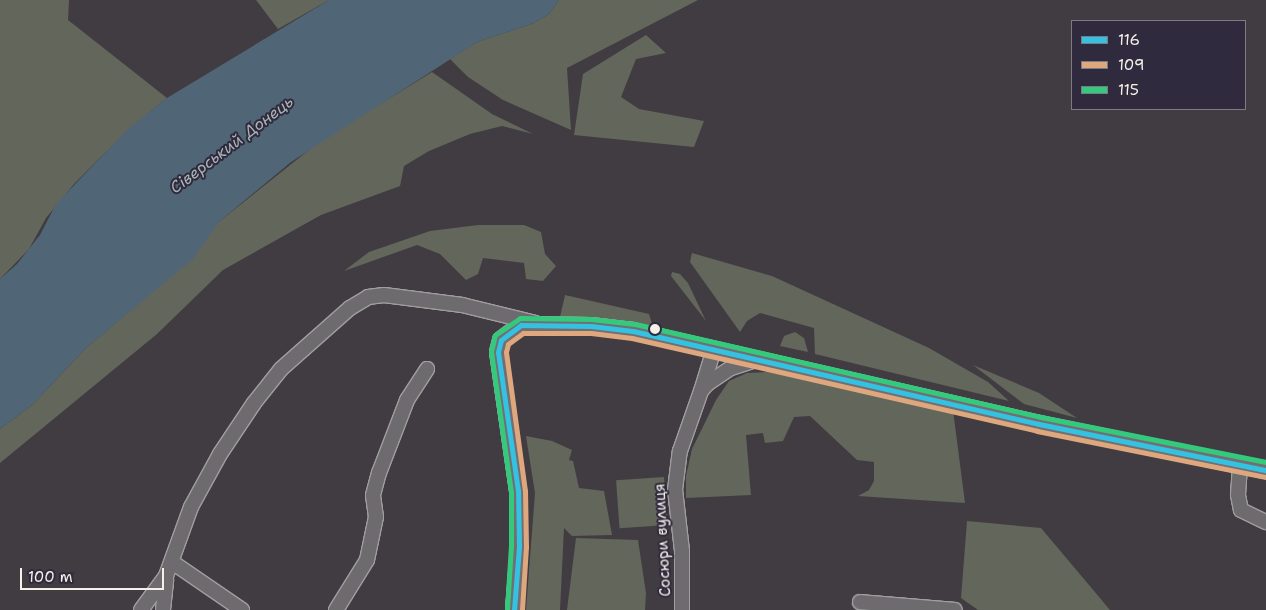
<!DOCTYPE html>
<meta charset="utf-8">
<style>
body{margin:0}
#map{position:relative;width:1266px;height:610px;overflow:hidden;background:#413c42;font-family:"Shantell Sans",sans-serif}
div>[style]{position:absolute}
.green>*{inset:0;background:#63665b;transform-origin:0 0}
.water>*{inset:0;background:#506676}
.roads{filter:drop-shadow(1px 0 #a19ea0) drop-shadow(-1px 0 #a19ea0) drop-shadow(0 1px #a19ea0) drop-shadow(0 -1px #a19ea0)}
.minor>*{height:14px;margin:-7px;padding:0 7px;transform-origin:7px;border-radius:7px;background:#6e6b6e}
.major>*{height:16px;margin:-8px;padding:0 8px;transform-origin:8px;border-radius:8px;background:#736f71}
.bus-1>*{height:5px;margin:-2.5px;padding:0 2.5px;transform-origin:2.5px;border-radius:2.5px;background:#33c2e2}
.bus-2>*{height:5px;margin:-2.5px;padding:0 2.5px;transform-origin:2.5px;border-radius:2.5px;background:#dfa77e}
.bus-3>*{height:5px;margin:-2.5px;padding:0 2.5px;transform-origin:2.5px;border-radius:2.5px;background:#33ca7d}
.dots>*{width:14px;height:14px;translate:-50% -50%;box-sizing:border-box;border:2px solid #2f2a3d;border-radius:50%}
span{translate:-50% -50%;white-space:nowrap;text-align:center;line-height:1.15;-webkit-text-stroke:4px #2f2a3d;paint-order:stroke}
.street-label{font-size:15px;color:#f4f1e8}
.water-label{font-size:16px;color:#abb4b7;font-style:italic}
.legend{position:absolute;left:1071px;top:20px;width:175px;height:90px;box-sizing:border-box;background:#2f2a3d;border:1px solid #7e7a81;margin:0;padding:6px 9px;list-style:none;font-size:15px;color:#f4f1e8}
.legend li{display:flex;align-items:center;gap:10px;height:25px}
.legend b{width:25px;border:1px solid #7e7a81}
.scale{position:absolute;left:20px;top:568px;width:144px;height:22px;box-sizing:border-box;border:2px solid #f4f1e8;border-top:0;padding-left:6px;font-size:15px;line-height:18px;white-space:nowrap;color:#f4f1e8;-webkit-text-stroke:4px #2f2a3d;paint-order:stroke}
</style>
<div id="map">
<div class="green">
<i style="clip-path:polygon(0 0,69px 0,68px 20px,167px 98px,130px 128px,74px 184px,46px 218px,29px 249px,0 279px)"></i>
<i style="clip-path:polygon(256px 0,329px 0,278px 29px)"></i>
<i style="clip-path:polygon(559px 0,698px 0,567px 68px,571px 130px,503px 100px,468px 77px,450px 59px,477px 42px,534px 23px,549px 14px)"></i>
<i style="clip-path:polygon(646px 35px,666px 53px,636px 59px,621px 97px,639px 109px,704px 121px,694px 147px,574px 135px,583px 74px)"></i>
<i style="clip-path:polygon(432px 72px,492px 114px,533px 134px,502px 126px,470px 134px,429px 151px,404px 166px,400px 186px,321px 215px,223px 270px,157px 334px,0 463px,0 429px,32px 405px,87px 347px,156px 289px,220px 221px,319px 142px)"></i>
<i style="clip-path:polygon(478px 225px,524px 225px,541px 232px,545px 254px,556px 266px,543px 281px,526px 279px,524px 263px,483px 258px,478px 274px,466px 280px,440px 254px,417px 245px,344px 271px,369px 252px,430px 231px)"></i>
<i style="clip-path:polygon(692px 253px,772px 276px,929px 348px,988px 382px,1009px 401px,815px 354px,814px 328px,760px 313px,747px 321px,740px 332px,690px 262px)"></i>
<i style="clip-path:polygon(672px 272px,680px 274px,688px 283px,706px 321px,671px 276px)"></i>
<i style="clip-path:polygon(565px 295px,649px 314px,653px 327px,609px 325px,560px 317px)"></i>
<i style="clip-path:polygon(795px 332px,804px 338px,808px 352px,780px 346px,784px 336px)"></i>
<i style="clip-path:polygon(973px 365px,1039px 393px,1077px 418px,1024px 404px)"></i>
<i style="clip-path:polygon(768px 372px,953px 410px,965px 503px,858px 496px,869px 490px,874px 481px,874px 462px,857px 460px,810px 416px,794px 417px,783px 441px,765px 443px,763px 433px,746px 435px,751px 495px,686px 498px,686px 476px,692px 449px,716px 400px,729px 381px,747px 373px)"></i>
<i style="clip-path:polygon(526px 436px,552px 441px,572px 450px,569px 460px,573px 461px,579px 488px,604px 491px,612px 535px,572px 536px,564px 528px,560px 610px,526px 610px,535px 493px)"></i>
<i style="left:664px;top:477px;width:48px;height:48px;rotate:86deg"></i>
<i style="clip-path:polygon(967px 521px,1041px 528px,1110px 610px,978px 610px,961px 598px)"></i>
<i style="clip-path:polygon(576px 538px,638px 540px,646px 593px,645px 610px,567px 610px)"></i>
</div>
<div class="water">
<i style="clip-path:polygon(329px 0,559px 0,549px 14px,534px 23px,477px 42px,291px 162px,220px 221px,193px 259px,87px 347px,32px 405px,0 429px,0 279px,17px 264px,40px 235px,56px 204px,129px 128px,167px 98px)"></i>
</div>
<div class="roads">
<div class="minor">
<i style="left:702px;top:388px;width:41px;rotate:-72.9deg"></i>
<i style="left:1240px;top:466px;width:29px;rotate:94deg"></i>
<i style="left:1238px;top:495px;width:15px;rotate:79deg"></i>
<i style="left:1241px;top:510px;width:28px;rotate:26deg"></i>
<i style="left:172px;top:562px;width:85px;rotate:34.4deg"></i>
<i style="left:860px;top:602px;width:95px;rotate:4.8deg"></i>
<i style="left:141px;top:610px;width:42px;rotate:-53.7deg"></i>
<i style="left:166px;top:576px;width:73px;rotate:-70.1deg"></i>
<i style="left:191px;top:507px;width:60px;rotate:-61.3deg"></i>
<i style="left:220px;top:454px;width:61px;rotate:-56.3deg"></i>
<i style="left:254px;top:403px;width:43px;rotate:-51.5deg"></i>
<i style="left:281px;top:369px;width:92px;rotate:-41.5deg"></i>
<i style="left:350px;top:308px;width:21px;rotate:-31deg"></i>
<i style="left:368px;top:297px;width:16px;rotate:-7deg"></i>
<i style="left:384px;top:295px;width:79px;rotate:7.3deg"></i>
<i style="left:462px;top:305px;width:76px;rotate:13.7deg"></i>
<i style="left:163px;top:610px;width:31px;rotate:-84deg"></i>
<i style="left:336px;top:610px;width:59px;rotate:-58.2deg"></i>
<i style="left:367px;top:560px;width:44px;rotate:-78.2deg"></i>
<i style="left:376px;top:517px;width:22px;rotate:-98deg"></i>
<i style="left:373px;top:495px;width:23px;rotate:-75deg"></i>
<i style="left:379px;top:473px;width:78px;rotate:-69deg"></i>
<i style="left:407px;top:400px;width:37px;rotate:-57deg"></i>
<i style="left:682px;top:610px;width:59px;rotate:-90deg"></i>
<i style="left:682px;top:551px;width:61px;rotate:-96.5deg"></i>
<i style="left:675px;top:490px;width:39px;rotate:-83deg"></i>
<i style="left:680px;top:451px;width:64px;rotate:-70.7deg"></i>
<i style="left:701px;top:391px;width:9px;rotate:-49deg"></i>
<i style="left:707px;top:384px;width:29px;rotate:-34deg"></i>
<i style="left:731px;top:368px;width:29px;rotate:-18deg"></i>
</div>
<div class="major">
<i style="left:514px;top:610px;width:64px;rotate:-85.5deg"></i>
<i style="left:519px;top:546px;width:55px;rotate:-91deg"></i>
<i style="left:518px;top:491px;width:140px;rotate:-98.2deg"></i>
<i style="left:498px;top:352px;width:12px;rotate:-76deg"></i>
<i style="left:501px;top:340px;width:25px;rotate:-37deg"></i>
<i style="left:521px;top:325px;width:70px;rotate:0.8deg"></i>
<i style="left:591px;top:326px;width:42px;rotate:6.8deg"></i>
<i style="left:633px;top:331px;width:417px;rotate:12.9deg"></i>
<i style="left:1039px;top:424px;width:232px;rotate:11.5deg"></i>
</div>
</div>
<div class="bus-1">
<i style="left:514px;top:610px;width:64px;rotate:-85.5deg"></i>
<i style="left:519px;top:546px;width:55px;rotate:-91deg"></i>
<i style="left:518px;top:491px;width:140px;rotate:-98.2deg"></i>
<i style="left:498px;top:352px;width:12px;rotate:-76deg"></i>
<i style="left:501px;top:340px;width:25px;rotate:-37deg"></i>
<i style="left:521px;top:325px;width:70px;rotate:0.8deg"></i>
<i style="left:591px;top:326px;width:42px;rotate:6.8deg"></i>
<i style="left:633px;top:331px;width:417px;rotate:12.9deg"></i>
<i style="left:1039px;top:424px;width:232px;rotate:11.5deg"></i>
</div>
<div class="bus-2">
<i style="left:522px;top:610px;width:63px;rotate:-86.4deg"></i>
<i style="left:526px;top:547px;width:56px;rotate:-91deg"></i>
<i style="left:525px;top:491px;width:140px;rotate:-97.8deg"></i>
<i style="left:506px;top:352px;width:8px;rotate:-76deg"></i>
<i style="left:508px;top:344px;width:19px;rotate:-36deg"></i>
<i style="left:523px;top:333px;width:68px"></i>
<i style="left:591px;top:333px;width:41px;rotate:7deg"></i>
<i style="left:632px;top:338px;width:416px;rotate:12.9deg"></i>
<i style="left:1037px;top:431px;width:233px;rotate:11.4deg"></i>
</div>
<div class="bus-3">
<i style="left:507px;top:609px;width:63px;rotate:-86.4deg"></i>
<i style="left:511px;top:546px;width:54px;rotate:-90deg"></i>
<i style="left:511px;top:492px;width:141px;rotate:-98.1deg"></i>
<i style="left:491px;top:352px;width:17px;rotate:-77deg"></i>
<i style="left:495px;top:335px;width:30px;rotate:-34deg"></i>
<i style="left:520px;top:318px;width:71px;rotate:0.8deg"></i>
<i style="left:591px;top:319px;width:44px;rotate:6.5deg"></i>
<i style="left:635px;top:324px;width:417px;rotate:12.9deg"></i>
<i style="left:1041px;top:417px;width:229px;rotate:11.3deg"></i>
</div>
<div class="dots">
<i style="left:655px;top:329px;background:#f4f1e8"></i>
</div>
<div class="street-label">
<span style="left:663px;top:540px;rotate:-93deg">Сосюри вулиця</span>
</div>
<div class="water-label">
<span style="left:232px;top:145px;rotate:-37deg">Сіверський Донець</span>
</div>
<ul class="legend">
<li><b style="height:6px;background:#33c2e2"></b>116</li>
<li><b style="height:6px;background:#dfa77e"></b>109</li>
<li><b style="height:6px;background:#33ca7d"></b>115</li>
</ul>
<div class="scale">100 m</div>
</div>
